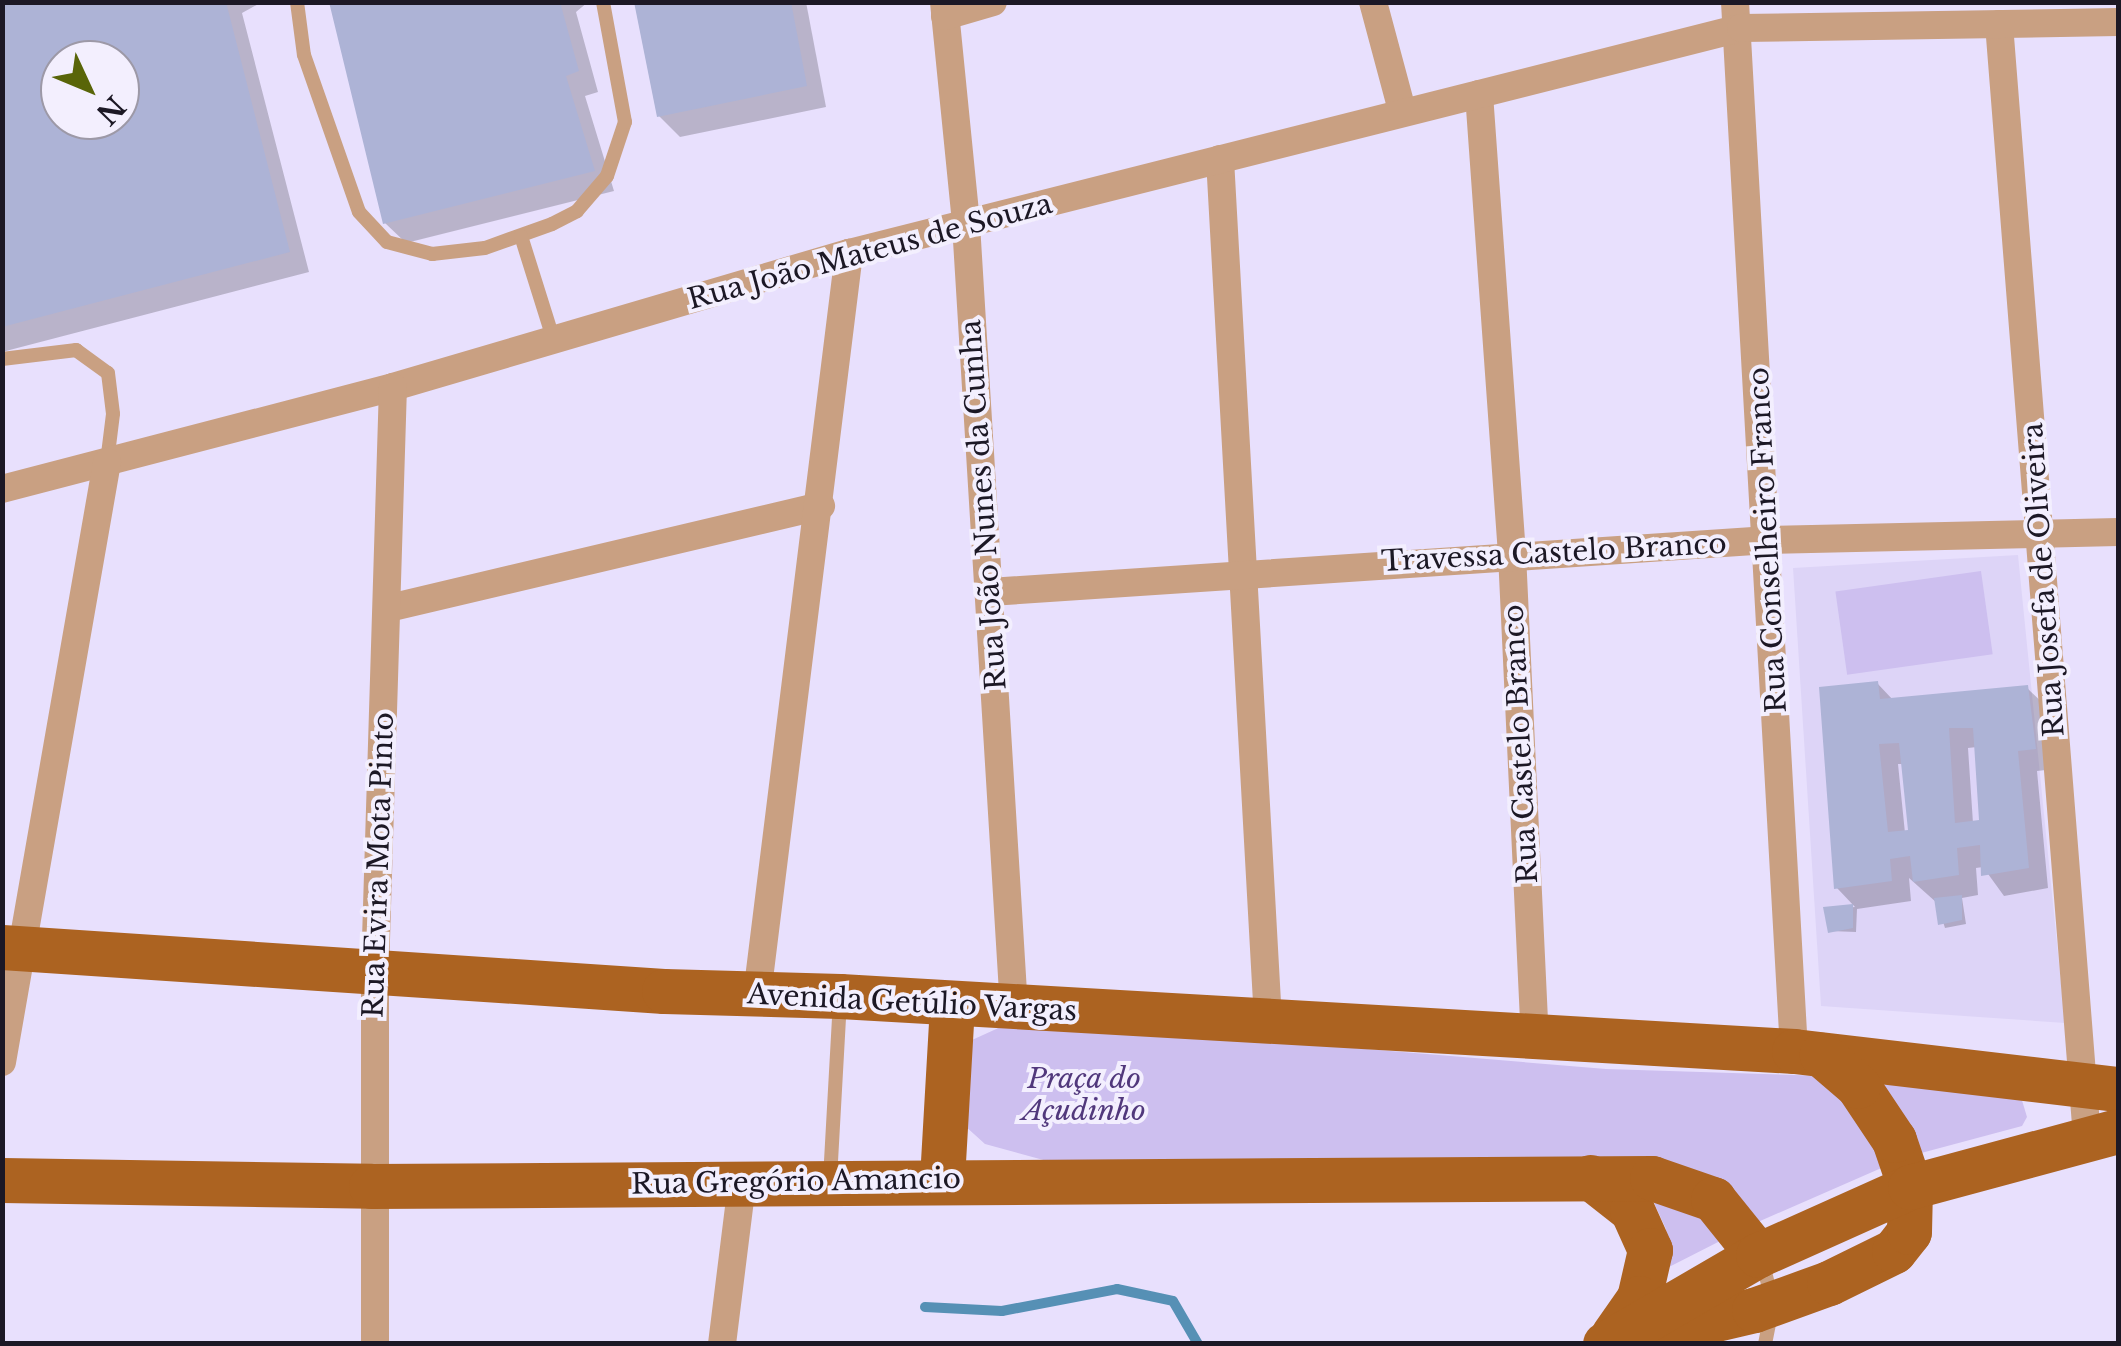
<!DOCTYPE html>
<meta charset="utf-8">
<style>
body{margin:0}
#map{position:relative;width:2121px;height:1346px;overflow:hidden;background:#e8e0fd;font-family:"Libre Baskerville",serif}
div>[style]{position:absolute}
.built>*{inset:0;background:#ddd4f7}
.green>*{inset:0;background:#cdbfef;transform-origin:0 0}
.shadow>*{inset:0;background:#0003}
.stream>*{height:10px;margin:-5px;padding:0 5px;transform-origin:5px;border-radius:5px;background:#5690b5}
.building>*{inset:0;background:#adb3d6}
.lane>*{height:14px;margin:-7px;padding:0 7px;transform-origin:7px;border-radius:7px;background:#c9a082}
.street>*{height:28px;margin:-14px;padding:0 14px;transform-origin:14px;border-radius:14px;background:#c9a082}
.primary>*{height:45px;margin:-22.5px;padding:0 22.5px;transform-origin:22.5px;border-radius:22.5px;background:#ac6321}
span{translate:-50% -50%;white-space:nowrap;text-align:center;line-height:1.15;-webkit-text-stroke:8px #f3effe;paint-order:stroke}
.street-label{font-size:28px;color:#1c1825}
.park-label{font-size:28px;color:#51387c;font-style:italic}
.frame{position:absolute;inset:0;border:5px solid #1c1825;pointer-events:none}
.north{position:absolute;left:40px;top:40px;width:100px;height:100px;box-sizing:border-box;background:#f3effe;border:2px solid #9d99a7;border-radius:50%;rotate:134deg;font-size:28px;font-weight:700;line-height:40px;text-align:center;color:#1c1825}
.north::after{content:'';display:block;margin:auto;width:35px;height:45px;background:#596509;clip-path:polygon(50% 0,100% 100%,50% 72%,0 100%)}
</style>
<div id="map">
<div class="built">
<i style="clip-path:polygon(2018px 555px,2065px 1023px,1821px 1006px,1793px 568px)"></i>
</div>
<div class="green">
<i style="left:1981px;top:571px;width:84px;height:147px;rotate:82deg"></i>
<i style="clip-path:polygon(1016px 1020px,1606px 1069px,1826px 1076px,1886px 1166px,1751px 1225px,1707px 1174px,1058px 1164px,985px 1144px,964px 1125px,956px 1066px,972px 1040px)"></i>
<i style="clip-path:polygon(1868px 1081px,2021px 1097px,2027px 1117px,2022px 1126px,1910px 1156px)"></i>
<i style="clip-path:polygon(1650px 1194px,1692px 1202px,1726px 1238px,1669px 1267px,1666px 1229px)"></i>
</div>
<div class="shadow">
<i style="clip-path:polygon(evenodd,20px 2px,262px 2px,242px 13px,309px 272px,2px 352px,2px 8px,20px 2px,60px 60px,120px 60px,120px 120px,60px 120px,60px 60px)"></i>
<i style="clip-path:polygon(331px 2px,588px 2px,576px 12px,598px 92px,585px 96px,614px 191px,406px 243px,385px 223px)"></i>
<i style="clip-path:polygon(637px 2px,806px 2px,826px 107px,680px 137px,659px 116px)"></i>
<i style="clip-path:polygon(evenodd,1877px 683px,1894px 701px,2027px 688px,2048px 708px,2055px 769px,2037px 771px,2048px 888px,2004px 896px,1983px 867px,1976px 868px,1978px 895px,1962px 898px,1966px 924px,1945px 928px,1937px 903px,1909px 878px,1911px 901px,1857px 909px,1856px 932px,1830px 931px,1826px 909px,1855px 907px,1837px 888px,1877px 683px,1977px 747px,1981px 822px,1973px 823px,1968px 748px,1977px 747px,1877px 683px,1898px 764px,1904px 764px,1910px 832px,1905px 833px,1898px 764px)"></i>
</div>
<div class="stream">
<i style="left:925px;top:1307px;width:77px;rotate:3deg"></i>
<i style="left:1002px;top:1311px;width:117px;rotate:-10.8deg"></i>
<i style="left:1117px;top:1289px;width:57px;rotate:12.1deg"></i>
<i style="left:1173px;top:1301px;width:50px;rotate:59.8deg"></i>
</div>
<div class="building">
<i style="clip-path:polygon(evenodd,226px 2px,290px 252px,2px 327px,2px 5px,226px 2px,60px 60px,120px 60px,120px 120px,60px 120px,60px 60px)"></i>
<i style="clip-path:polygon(329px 2px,560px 2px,579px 71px,566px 76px,595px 171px,383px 224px)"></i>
<i style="clip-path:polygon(634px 2px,791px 2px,807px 86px,657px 117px)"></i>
<i style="clip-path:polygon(evenodd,1878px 681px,1880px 699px,2028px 685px,2036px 749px,2018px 751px,2029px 868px,1981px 876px,1980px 845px,1957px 848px,1959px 875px,1913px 882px,1910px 856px,1890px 859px,1892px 881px,1834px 889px,1819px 687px,1878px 681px,1949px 728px,1973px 728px,1979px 820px,1955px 823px,1949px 728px,1878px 681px,1899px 743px,1908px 830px,1888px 832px,1879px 744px,1899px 743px)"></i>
<i style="clip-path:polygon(1962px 895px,1962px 920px,1938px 925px,1934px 898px)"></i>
<i style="clip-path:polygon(1853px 904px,1853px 928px,1828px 933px,1823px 907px)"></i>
</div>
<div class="lane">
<i style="left:297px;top:2px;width:53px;rotate:82.5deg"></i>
<i style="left:304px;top:55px;width:166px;rotate:70.7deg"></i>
<i style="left:359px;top:212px;width:41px;rotate:47deg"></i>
<i style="left:387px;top:242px;width:47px;rotate:14.9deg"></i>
<i style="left:432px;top:254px;width:53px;rotate:-6.5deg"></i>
<i style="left:485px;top:248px;width:71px;rotate:-19.7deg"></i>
<i style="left:552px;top:224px;width:28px;rotate:-27deg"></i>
<i style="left:577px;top:211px;width:46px;rotate:-49.4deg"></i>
<i style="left:607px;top:176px;width:57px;rotate:-71.6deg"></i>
<i style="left:625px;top:122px;width:122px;rotate:-100.4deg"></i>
<i style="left:521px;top:236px;width:110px;rotate:72.6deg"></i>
<i style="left:2px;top:359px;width:75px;rotate:-6.9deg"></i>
<i style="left:76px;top:350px;width:39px;rotate:36deg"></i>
<i style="left:108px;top:373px;width:41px;rotate:83deg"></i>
<i style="left:113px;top:414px;width:48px;rotate:97.1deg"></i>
<i style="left:830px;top:1179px;width:178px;rotate:-86.8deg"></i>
<i style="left:1762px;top:1260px;width:45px;rotate:76deg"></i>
<i style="left:1773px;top:1304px;width:41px;rotate:101.3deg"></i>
</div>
<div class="street">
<i style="left:944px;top:2px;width:223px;rotate:84.3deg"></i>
<i style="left:966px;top:224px;width:786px;rotate:86.5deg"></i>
<i style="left:1373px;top:2px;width:112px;rotate:75deg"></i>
<i style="left:1735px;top:2px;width:1051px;rotate:86.78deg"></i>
<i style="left:945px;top:16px;width:50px;rotate:-16.3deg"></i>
<i style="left:1999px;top:24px;width:1116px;rotate:85.48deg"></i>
<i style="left:1479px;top:94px;width:461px;rotate:85.9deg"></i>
<i style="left:1512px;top:554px;width:482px;rotate:87.3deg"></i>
<i style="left:1220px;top:159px;width:861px;rotate:86.81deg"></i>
<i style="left:2px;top:489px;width:404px;rotate:-14.6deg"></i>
<i style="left:393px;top:387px;width:475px;rotate:-16.4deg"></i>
<i style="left:849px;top:253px;width:920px;rotate:-14.16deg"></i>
<i style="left:1741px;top:28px;width:377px;rotate:-0.9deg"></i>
<i style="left:990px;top:592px;width:780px;rotate:-3.82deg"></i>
<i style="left:1768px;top:540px;width:350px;rotate:-1.3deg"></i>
<i style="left:389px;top:608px;width:444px;rotate:-13.3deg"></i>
<i style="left:757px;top:995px;width:748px;rotate:-82.93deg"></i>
<i style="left:2px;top:1062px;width:609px;rotate:-80.07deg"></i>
<i style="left:375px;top:1344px;width:372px;rotate:-90deg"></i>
<i style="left:375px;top:972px;width:585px;rotate:-88.24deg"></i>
<i style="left:722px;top:1344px;width:161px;rotate:-82.9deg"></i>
</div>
<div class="primary">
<i style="left:2px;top:947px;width:663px;rotate:3.8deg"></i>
<i style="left:664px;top:991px;width:176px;rotate:1.6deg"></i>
<i style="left:840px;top:996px;width:956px;rotate:3.3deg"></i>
<i style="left:1794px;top:1051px;width:326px;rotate:6.7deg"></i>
<i style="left:1590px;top:1177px;width:53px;rotate:38.2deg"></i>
<i style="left:1632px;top:1210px;width:44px;rotate:65.8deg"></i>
<i style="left:1650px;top:1250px;width:49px;rotate:102.9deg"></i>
<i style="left:1639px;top:1298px;width:45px;rotate:125.1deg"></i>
<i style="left:942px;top:1179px;width:176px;rotate:-86.7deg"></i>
<i style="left:2px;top:1180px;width:369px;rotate:0.9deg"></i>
<i style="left:371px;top:1186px;width:1281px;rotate:-0.36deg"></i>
<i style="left:1652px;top:1178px;width:65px;rotate:19deg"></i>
<i style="left:1713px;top:1199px;width:72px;rotate:51.2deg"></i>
<i style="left:1644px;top:1336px;width:113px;rotate:-13.3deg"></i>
<i style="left:1754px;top:1310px;width:80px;rotate:-19.8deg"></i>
<i style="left:1829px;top:1283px;width:72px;rotate:-26.2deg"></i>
<i style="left:1894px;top:1251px;width:24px;rotate:-52deg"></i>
<i style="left:1909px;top:1232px;width:45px;rotate:-88.7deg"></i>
<i style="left:1910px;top:1187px;width:50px;rotate:-108.8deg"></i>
<i style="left:1894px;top:1140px;width:65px;rotate:-123.7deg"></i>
<i style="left:1858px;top:1086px;width:48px;rotate:-139.3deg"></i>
<i style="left:1605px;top:1344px;width:177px;rotate:-30.2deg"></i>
<i style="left:1758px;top:1255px;width:167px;rotate:-24.1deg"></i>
<i style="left:1910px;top:1187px;width:215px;rotate:-15.1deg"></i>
</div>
<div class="street-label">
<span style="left:870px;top:252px;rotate:-15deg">Rua João Mateus de Souza</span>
<span style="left:984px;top:505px;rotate:-94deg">Rua João Nunes da Cunha</span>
<span style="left:1768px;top:540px;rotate:-93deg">Rua Conselheiro Franco</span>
<span style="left:1554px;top:553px;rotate:-3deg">Travessa Castelo Branco</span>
<span style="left:2044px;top:580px;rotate:-94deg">Rua Josefa de Oliveira</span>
<span style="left:1521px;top:744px;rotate:-93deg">Rua Castelo Branco</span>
<span style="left:379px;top:865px;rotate:-88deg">Rua Evira Mota Pinto</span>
<span style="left:912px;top:1003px;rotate:3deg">Avenida Getúlio Vargas</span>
<span style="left:796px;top:1182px;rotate:-1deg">Rua Gregório Amancio</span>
</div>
<div class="park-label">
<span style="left:1084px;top:1095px">Praça do<br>Açudinho</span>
</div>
<div class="frame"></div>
<div class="north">N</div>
</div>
